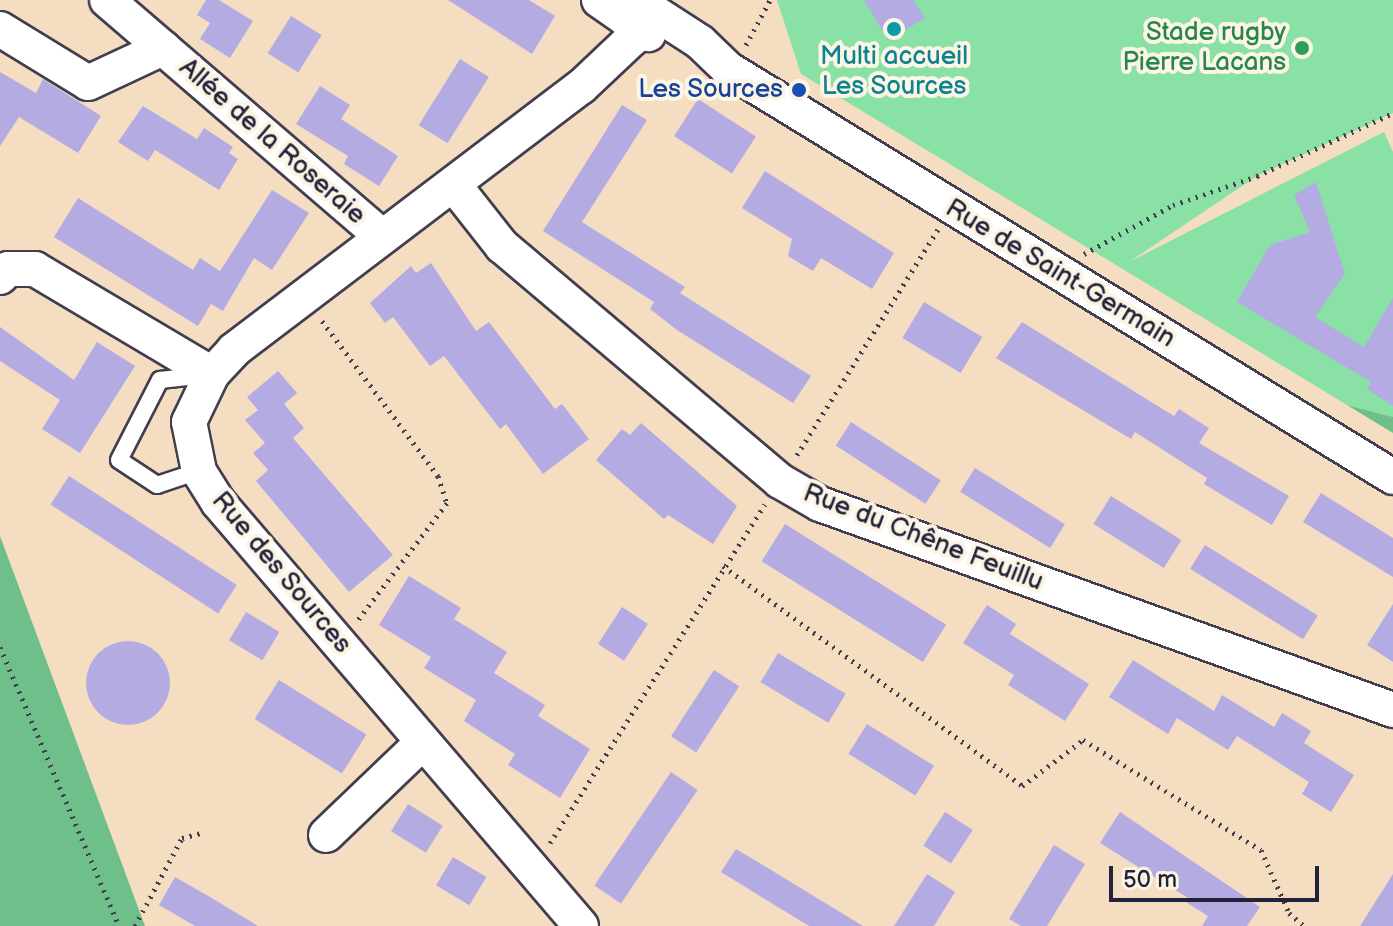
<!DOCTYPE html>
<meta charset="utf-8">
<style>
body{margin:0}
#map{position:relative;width:1393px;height:926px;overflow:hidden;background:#f5ddc2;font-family:"Balsamiq Sans",sans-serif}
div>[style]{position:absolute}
.green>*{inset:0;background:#89e1a5}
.forest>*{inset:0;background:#6ebf8a}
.building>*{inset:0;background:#b4abe3;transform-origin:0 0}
.round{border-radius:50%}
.path>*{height:5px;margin-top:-2.5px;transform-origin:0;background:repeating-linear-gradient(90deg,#423e4f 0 2px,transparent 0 8px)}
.roads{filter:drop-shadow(2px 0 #423e4f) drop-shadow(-2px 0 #423e4f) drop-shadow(0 2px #423e4f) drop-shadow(0 -2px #423e4f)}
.lane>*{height:16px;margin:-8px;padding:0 8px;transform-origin:8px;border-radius:8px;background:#fff}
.street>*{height:34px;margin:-17px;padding:0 17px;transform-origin:17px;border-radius:17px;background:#fff}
.dots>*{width:22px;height:22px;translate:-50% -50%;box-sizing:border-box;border:4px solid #fcf5e5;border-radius:50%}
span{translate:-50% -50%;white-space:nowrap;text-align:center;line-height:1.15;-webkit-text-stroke:8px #fcf5e5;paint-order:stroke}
.leisure-label{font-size:26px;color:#27864d}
.right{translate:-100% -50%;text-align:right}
.culture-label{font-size:26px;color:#0d838f}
.transit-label{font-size:26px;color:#164399}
.street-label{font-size:26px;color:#22223b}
.scale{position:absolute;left:1109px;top:866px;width:210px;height:36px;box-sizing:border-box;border:4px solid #22223b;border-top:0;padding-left:10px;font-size:24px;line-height:28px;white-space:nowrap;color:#22223b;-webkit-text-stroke:6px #fcf5e5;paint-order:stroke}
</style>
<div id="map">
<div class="green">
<i style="clip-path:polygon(777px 0,1393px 0,1393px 113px,1257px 176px,1129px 262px,1384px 132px,1393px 152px,1393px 417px,1347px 405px,801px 74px)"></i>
</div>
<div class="forest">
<i style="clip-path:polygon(1347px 405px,1393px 417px,1393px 433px)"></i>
<i style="clip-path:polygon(0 536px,145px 926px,0 926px)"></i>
</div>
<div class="building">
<i style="clip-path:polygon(206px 0,219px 0,253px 21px,230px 58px,200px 39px,210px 23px,197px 15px)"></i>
<i style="clip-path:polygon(448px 0,529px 0,555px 16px,532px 54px)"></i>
<i style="clip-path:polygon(864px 0,913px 0,925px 18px,888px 40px)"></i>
<i style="left:291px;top:16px;width:36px;height:44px;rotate:32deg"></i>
<i style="left:460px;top:59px;width:34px;height:78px;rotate:32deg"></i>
<i style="clip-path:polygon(0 72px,36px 93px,43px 79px,101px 116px,78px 153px,19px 117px,0 146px)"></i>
<i style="clip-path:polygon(320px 86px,350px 105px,341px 119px,398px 156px,379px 186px,344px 164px,348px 156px,296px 124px)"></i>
<i style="left:698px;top:99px;width:69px;height:44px;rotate:33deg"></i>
<i style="clip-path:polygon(622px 105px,647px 120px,582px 222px,685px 287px,680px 293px,811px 376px,793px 403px,677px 330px,650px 309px,654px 302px,543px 231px)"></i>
<i style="clip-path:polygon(143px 106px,197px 139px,204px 128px,233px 147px,229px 153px,238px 159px,219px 190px,155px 150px,148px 161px,118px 142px)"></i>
<i style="clip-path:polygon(765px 171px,894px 253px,872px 289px,821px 258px,813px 271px,788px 256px,792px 239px,742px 208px)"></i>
<i style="clip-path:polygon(1316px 182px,1345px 274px,1315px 317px,1364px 347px,1393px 298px,1393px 406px,1367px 389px,1371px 382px,1237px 302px,1270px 245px,1310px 232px,1294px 195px)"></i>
<i style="clip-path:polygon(272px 190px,309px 213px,272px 270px,254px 258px,223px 311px,211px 304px,198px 326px,54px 237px,78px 198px,193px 270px,200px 258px,220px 271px)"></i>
<i style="clip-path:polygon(431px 263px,476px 331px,489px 322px,555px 409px,562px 404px,589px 439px,543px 474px,506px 424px,500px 429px,444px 356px,430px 366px,393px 317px,385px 323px,370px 303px,411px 266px,416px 273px)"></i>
<i style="left:924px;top:302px;width:68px;height:42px;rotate:31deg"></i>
<i style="clip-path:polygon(1022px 322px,1174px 416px,1179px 409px,1209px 428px,1199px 443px,1289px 496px,1272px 525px,1204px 484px,1207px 478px,1135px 432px,1131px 439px,996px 358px)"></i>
<i style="clip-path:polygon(0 327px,74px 380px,97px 342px,135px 366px,80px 453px,42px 429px,60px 400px,0 361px)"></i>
<i style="clip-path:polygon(278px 371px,297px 393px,284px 404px,304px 428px,293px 438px,393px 555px,349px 592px,256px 481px,268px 470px,253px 453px,265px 443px,245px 420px,258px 410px,247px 397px)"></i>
<i style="left:851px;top:422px;width:107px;height:28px;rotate:33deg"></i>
<i style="clip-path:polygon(641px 423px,737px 506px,713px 544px,668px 515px,664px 519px,596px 460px,622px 429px,630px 435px)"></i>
<i style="left:975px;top:468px;width:106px;height:28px;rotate:32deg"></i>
<i style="left:69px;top:476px;width:200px;height:34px;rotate:33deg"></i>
<i style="clip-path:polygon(1321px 493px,1393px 538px,1393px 577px,1303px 522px)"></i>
<i style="left:1111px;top:496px;width:83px;height:33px;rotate:32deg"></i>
<i style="left:785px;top:524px;width:190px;height:44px;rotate:32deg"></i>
<i style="left:1205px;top:545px;width:133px;height:28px;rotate:32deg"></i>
<i style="clip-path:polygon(409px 576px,461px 608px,454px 619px,507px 652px,494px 673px,545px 705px,538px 716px,590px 749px,560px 798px,508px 765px,515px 754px,464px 721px,476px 700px,424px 668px,431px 657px,379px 625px)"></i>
<i style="clip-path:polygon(1393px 604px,1393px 662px,1367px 645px)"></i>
<i style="clip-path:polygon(987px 605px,1016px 624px,1010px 634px,1089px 684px,1065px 721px,1008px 685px,1014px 675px,963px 643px)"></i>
<i style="left:622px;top:607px;width:31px;height:44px;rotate:33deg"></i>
<i style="left:246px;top:612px;width:39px;height:33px;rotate:31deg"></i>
<i class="round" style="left:86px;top:641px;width:84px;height:84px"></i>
<i style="left:778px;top:653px;width:79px;height:34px;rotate:31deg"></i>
<i style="clip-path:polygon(1133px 660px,1214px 711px,1222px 695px,1274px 727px,1282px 713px,1311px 731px,1304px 743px,1354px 775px,1331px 812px,1302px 794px,1309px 782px,1237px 736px,1228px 750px,1177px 718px,1168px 734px,1109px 697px)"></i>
<i style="left:714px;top:670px;width:30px;height:79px;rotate:33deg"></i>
<i style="left:279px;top:680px;width:103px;height:46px;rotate:32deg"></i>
<i style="left:867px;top:724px;width:79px;height:35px;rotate:32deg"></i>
<i style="left:671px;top:772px;width:32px;height:137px;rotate:34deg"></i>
<i style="left:408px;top:804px;width:41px;height:32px;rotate:32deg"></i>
<i style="left:945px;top:812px;width:33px;height:40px;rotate:33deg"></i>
<i style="clip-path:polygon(1120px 812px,1260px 907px,1247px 926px,1202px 926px,1208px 916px,1186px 902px,1188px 898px,1100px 843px)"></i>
<i style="clip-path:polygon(1054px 845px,1085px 864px,1047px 926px,1021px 926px,1009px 919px)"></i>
<i style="clip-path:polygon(736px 849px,758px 862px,863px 926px,809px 926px,721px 872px)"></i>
<i style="left:453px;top:857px;width:39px;height:33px;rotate:31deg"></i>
<i style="clip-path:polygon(927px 874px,955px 892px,934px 926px,894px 926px)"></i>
<i style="clip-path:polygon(1393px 874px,1393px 926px,1360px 926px)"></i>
<i style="clip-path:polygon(175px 877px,210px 897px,258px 926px,195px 926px,159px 905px)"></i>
</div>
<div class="path">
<i style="left:746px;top:45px;width:51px;rotate:-61.9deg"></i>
<i style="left:1084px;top:254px;width:102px;rotate:-28.8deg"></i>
<i style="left:1173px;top:205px;width:89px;rotate:-19deg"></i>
<i style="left:1257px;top:176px;width:150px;rotate:-24.9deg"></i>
<i style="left:322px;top:321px;width:194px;rotate:53.2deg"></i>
<i style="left:438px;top:476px;width:28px;rotate:72deg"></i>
<i style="left:447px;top:503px;width:148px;rotate:127.3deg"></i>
<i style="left:797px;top:455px;width:266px;rotate:-58deg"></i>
<i style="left:723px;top:566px;width:371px;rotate:36.3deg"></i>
<i style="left:1022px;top:786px;width:76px;rotate:-37deg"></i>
<i style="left:1083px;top:740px;width:209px;rotate:31.7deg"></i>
<i style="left:1261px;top:850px;width:69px;rotate:66deg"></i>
<i style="left:1289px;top:913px;width:20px;rotate:41deg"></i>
<i style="left:0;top:647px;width:303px;rotate:66.9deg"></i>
<i style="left:550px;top:843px;width:401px;rotate:-57.6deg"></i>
<i style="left:135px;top:926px;width:100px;rotate:-61.9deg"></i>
<i style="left:182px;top:838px;width:20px;rotate:-15deg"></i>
</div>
<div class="roads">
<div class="lane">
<i style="left:199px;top:471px;width:44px;rotate:161.6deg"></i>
<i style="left:157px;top:485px;width:45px;rotate:-146.7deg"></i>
<i style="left:119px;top:460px;width:90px;rotate:-62.9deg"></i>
<i style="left:160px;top:380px;width:46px;rotate:-6.2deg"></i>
</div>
<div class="street">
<i style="left:107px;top:0;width:362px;rotate:40.7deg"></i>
<i style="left:599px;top:0;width:60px;rotate:34.8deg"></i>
<i style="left:635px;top:0;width:77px;rotate:32.9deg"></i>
<i style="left:700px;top:42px;width:39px;rotate:44deg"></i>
<i style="left:728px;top:69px;width:780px;rotate:31.53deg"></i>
<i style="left:0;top:29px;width:103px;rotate:31.5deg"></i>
<i style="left:88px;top:83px;width:83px;rotate:-25deg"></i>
<i style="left:454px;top:185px;width:78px;rotate:51.8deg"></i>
<i style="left:502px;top:246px;width:364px;rotate:40.2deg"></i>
<i style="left:780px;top:481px;width:46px;rotate:29.9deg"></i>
<i style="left:820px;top:504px;width:609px;rotate:19.77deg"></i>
<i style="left:0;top:277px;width:11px;rotate:-45deg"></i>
<i style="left:8px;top:269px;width:27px"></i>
<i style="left:35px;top:269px;width:206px;rotate:30.7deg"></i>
<i style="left:326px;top:835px;width:133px;rotate:-43.8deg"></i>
<i style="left:581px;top:926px;width:558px;rotate:-130.57deg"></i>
<i style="left:218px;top:502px;width:36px;rotate:-122deg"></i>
<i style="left:199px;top:471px;width:50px;rotate:-101.5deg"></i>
<i style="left:189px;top:422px;width:53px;rotate:-64.4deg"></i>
<i style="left:212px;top:374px;width:33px;rotate:-47deg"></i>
<i style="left:234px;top:350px;width:435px;rotate:-37.2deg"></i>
<i style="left:581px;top:87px;width:70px;rotate:-43.3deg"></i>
<i style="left:632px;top:39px;width:16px;rotate:-97deg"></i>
<i style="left:630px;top:23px;width:23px;rotate:-56deg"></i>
</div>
</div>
<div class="dots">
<i style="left:894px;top:29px;background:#0f9aa8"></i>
<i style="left:1302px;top:48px;background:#2e9e5b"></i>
<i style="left:799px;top:90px;background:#1a4fb4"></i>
</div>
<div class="leisure-label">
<span class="right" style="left:1286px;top:48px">Stade rugby<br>Pierre Lacans</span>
</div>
<div class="culture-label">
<span style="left:894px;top:72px">Multi accueil<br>Les Sources</span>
</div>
<div class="transit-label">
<span class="right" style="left:783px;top:90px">Les Sources</span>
</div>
<div class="street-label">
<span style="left:272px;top:142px;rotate:41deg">Allée de la Roseraie</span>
<span style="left:1060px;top:274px;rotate:31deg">Rue de Saint-Germain</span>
<span style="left:923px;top:538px;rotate:21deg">Rue du Chêne Feuillu</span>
<span style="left:281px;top:573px;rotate:50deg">Rue des Sources</span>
</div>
<div class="scale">50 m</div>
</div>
